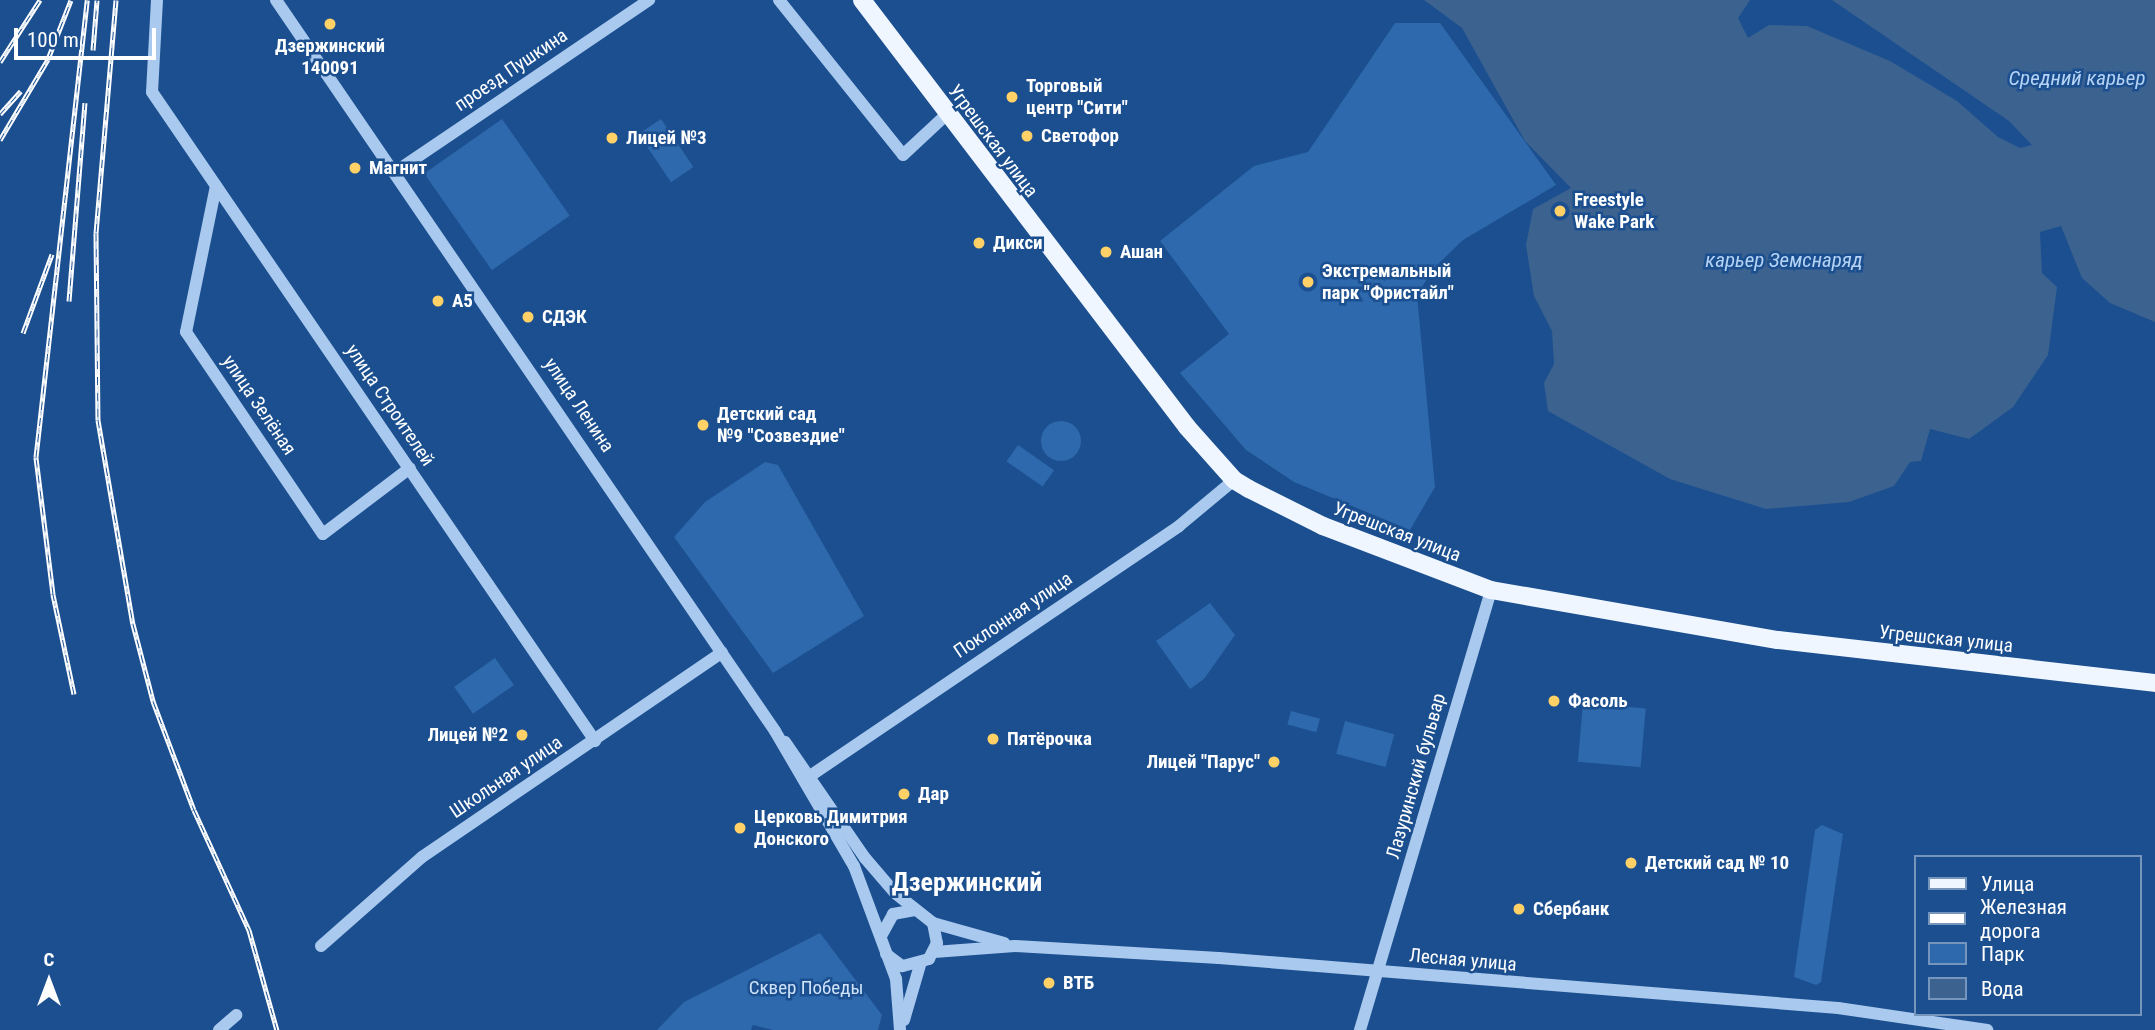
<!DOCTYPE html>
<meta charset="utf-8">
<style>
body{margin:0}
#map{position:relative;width:2155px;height:1030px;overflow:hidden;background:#1b4f8f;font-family:"Roboto Condensed",sans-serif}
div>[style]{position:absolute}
.green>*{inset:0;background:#2e69ad;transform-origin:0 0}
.round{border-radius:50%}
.water>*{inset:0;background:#3c6290}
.minor>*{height:12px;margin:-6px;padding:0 6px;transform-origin:6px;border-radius:6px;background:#a9c9ee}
.major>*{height:18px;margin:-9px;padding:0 9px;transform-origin:9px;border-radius:9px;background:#f0f6ff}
.rail>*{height:5px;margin-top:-2.5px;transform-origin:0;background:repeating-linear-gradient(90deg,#1b4f8f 0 8px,#fff 0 16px);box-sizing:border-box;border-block:2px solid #fff}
.dots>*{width:19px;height:19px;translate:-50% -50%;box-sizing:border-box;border:4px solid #1b4f8f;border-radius:50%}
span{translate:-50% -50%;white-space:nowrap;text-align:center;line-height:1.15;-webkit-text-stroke:5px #1b4f8f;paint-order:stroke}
.poi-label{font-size:19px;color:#fff;font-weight:700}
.left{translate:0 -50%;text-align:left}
.right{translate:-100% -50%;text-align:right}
.street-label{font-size:19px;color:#fff}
.park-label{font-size:19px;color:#cfe3fa}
.water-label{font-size:21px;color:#b5d3f5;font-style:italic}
.district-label{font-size:26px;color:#fff;font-weight:700}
.legend{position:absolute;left:1914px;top:855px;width:228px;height:161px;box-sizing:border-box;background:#1b4f8f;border:2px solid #7695bc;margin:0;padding:9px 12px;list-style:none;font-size:21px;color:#fff}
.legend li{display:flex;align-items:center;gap:14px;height:35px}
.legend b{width:35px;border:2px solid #7695bc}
.north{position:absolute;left:14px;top:946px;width:70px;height:70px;-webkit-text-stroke:5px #1b4f8f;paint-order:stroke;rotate:0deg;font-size:19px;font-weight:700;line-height:28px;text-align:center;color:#fff}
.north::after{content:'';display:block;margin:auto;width:24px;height:32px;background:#fff;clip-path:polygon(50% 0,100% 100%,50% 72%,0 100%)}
.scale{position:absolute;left:14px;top:28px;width:142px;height:32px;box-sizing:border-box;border:4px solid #fff;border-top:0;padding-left:9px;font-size:21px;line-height:24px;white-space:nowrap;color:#fff;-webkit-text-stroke:5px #1b4f8f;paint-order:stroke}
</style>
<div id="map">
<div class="green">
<i style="clip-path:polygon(1395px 23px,1440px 23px,1556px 185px,1463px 240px,1433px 269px,1417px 295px,1435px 487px,1410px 530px,1294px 482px,1246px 450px,1180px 373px,1229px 334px,1160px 241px,1254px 166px,1308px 152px)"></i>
<i style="left:502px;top:119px;width:118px;height:95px;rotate:55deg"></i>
<i style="left:661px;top:119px;width:58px;height:27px;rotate:56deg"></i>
<i class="round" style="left:1041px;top:421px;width:40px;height:40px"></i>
<i style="left:1018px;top:445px;width:44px;height:20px;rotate:35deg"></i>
<i style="clip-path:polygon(765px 462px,778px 465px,864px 616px,773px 673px,674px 537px,705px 502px)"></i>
<i style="clip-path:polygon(1210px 603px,1235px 635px,1204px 679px,1190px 689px,1156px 641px)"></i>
<i style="left:495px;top:658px;width:33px;height:50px;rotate:55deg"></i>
<i style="left:1583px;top:703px;width:63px;height:59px;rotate:5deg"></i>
<i style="left:1291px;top:711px;width:30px;height:14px;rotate:15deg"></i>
<i style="left:1345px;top:721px;width:51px;height:34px;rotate:15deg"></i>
<i style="clip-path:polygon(1822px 825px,1843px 834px,1821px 982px,1816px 985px,1794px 977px,1815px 830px)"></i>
<i style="clip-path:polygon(820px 933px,882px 1015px,878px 1030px,773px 1030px,753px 1025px,751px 1030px,657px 1030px,684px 1002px)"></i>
</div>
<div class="water">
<i style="clip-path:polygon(1424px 0,1750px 0,1738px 18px,1748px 38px,1769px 25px,1807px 26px,1890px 61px,1957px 101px,1998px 137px,2020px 148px,2032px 145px,2009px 121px,1832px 0,2155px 0,2155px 322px,2110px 303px,2082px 278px,2061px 226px,2040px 232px,2042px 273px,2057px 287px,2048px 355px,2013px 407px,1969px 439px,1930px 429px,1921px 461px,1910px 462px,1894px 486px,1849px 502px,1766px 509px,1670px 479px,1548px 411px,1544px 383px,1554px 364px,1552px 331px,1534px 296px,1526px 245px,1533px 209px,1571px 188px,1525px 141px,1462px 28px)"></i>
</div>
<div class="minor">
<i style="left:157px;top:0;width:92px;rotate:93.1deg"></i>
<i style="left:152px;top:92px;width:786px;rotate:55.68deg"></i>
<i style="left:276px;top:0;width:885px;rotate:55.68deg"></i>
<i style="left:775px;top:731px;width:156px;rotate:59.7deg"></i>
<i style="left:854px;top:866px;width:121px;rotate:69.6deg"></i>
<i style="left:896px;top:979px;width:51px;rotate:85.5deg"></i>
<i style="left:779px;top:0;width:198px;rotate:51.3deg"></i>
<i style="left:903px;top:155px;width:60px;rotate:-43deg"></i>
<i style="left:395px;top:172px;width:307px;rotate:-34.1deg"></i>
<i style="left:216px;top:186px;width:149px;rotate:101.6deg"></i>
<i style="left:186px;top:332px;width:244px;rotate:55.9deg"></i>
<i style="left:323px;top:534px;width:109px;rotate:-37.2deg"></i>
<i style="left:785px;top:742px;width:141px;rotate:55.4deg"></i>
<i style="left:865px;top:858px;width:46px;rotate:49.4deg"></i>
<i style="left:895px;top:893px;width:48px;rotate:38.3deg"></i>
<i style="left:933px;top:923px;width:20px;rotate:79deg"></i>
<i style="left:937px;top:943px;width:18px;rotate:117deg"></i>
<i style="left:929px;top:959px;width:28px;rotate:165deg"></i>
<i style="left:902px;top:966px;width:20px;rotate:-143deg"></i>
<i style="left:810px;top:776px;width:446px;rotate:-34.1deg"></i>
<i style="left:1179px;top:526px;width:72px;rotate:-39.9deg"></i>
<i style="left:933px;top:923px;width:74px;rotate:15.7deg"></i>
<i style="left:881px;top:936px;width:25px;rotate:-61deg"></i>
<i style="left:893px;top:914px;width:22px;rotate:-10deg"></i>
<i style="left:321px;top:946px;width:135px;rotate:-41.4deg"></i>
<i style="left:422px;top:857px;width:363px;rotate:-34.3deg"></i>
<i style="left:934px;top:952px;width:81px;rotate:-4.2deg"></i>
<i style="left:1015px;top:946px;width:204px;rotate:3.4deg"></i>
<i style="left:1219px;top:958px;width:621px;rotate:4.62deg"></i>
<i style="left:1838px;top:1008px;width:151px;rotate:8.4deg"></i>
<i style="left:904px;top:1020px;width:57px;rotate:-73.8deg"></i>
<i style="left:219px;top:1030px;width:23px;rotate:-41deg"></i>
<i style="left:1360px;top:1030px;width:459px;rotate:-73.4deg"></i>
</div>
<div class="major">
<i style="left:862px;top:0;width:537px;rotate:52.72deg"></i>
<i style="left:1187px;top:427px;width:71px;rotate:48.4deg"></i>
<i style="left:1234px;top:480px;width:17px;rotate:31deg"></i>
<i style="left:1249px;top:489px;width:83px;rotate:26.6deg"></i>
<i style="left:1323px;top:526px;width:180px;rotate:20.9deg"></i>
<i style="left:1491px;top:590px;width:291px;rotate:9.9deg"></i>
<i style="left:1778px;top:640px;width:379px;rotate:6.5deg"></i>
</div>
<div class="rail">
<i style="left:116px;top:0;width:234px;rotate:94.9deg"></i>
<i style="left:96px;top:233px;width:187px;rotate:89.4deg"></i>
<i style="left:98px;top:420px;width:207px;rotate:80.3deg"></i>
<i style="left:133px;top:624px;width:80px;rotate:75.4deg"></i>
<i style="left:153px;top:701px;width:116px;rotate:69.4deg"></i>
<i style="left:194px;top:810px;width:132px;rotate:65.4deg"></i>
<i style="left:249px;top:930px;width:104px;rotate:74.4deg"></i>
<i style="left:93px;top:50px;width:50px;rotate:-85.4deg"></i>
<i style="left:0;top:62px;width:74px;rotate:-57.2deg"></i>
<i style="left:0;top:114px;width:31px;rotate:-48deg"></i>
<i style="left:0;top:140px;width:94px;rotate:-59.3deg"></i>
<i style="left:48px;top:59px;width:63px;rotate:-68.7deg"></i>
<i style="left:69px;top:301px;width:199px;rotate:-85.4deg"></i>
<i style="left:23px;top:333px;width:84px;rotate:-69.8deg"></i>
<i style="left:74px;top:694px;width:102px;rotate:-101.9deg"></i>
<i style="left:53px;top:594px;width:138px;rotate:-97.1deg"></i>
<i style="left:36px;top:457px;width:460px;rotate:-83.6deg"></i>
</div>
<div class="dots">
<i style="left:330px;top:24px;background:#ffd166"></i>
<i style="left:1012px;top:97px;background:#ffd166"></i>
<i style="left:1027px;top:136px;background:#ffd166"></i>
<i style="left:612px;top:138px;background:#ffd166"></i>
<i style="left:355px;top:168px;background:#ffd166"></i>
<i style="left:1560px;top:211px;background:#ffd166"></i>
<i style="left:979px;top:243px;background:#ffd166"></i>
<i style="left:1106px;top:252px;background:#ffd166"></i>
<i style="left:1308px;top:282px;background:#ffd166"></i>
<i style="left:438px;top:301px;background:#ffd166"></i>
<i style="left:528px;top:317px;background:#ffd166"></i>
<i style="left:703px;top:425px;background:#ffd166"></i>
<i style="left:1554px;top:701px;background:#ffd166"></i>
<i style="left:522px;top:735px;background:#ffd166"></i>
<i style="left:993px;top:739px;background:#ffd166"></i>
<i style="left:1274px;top:762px;background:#ffd166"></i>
<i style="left:904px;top:794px;background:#ffd166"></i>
<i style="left:740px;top:828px;background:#ffd166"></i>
<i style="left:1631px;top:863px;background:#ffd166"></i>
<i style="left:1519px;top:909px;background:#ffd166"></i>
<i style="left:1049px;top:983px;background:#ffd166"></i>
</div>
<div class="poi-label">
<span style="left:330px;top:57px">Дзержинский<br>140091</span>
<span class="left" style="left:1026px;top:97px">Торговый<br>центр "Сити"</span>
<span class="left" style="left:1041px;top:136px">Светофор</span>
<span class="left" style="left:626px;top:138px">Лицей №3</span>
<span class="left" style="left:369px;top:168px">Магнит</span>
<span class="left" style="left:1574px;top:211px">Freestyle<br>Wake Park</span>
<span class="left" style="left:993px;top:243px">Дикси</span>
<span class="left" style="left:1120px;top:252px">Ашан</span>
<span class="left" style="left:1322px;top:282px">Экстремальный<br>парк "Фристайл"</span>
<span class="left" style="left:452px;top:301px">А5</span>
<span class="left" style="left:542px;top:317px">СДЭК</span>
<span class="left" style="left:717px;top:425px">Детский сад<br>№9 "Созвездие"</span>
<span class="left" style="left:1568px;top:701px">Фасоль</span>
<span class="right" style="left:508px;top:735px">Лицей №2</span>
<span class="left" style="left:1007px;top:739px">Пятёрочка</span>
<span class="right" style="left:1260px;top:762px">Лицей "Парус"</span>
<span class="left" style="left:918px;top:794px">Дар</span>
<span class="left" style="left:754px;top:828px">Церковь Димитрия<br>Донского</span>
<span class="left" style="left:1645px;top:863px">Детский сад № 10</span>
<span class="left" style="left:1533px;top:909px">Сбербанк</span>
<span class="left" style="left:1063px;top:983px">ВТБ</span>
</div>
<div class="street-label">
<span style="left:511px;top:70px;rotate:-34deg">проезд Пушкина</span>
<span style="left:993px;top:141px;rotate:53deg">Угрешская улица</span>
<span style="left:259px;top:405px;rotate:56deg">улица Зелёная</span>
<span style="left:390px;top:405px;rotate:56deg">улица Строителей</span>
<span style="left:579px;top:405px;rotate:56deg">улица Ленина</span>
<span style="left:1397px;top:532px;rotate:21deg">Угрешская улица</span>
<span style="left:1013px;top:615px;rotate:-34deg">Поклонная улица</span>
<span style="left:1946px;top:639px;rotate:6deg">Угрешская улица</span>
<span style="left:1416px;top:776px;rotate:-74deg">Лазуринский бульвар</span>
<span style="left:506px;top:777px;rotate:-34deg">Школьная улица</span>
<span style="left:1463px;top:960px;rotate:5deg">Лесная улица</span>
</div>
<div class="park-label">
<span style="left:806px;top:988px">Сквер Победы</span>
</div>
<div class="water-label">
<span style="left:2077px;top:78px">Средний карьер</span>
<span style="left:1784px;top:260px">карьер Земснаряд</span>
</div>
<div class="district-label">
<span style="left:967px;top:883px">Дзержинский</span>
</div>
<ul class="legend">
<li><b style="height:9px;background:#f0f6ff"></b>Улица</li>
<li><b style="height:9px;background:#fff"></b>Железная дорога</li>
<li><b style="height:19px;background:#2e69ad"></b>Парк</li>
<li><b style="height:19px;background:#3c6290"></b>Вода</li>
</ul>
<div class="north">С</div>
<div class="scale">100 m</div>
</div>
